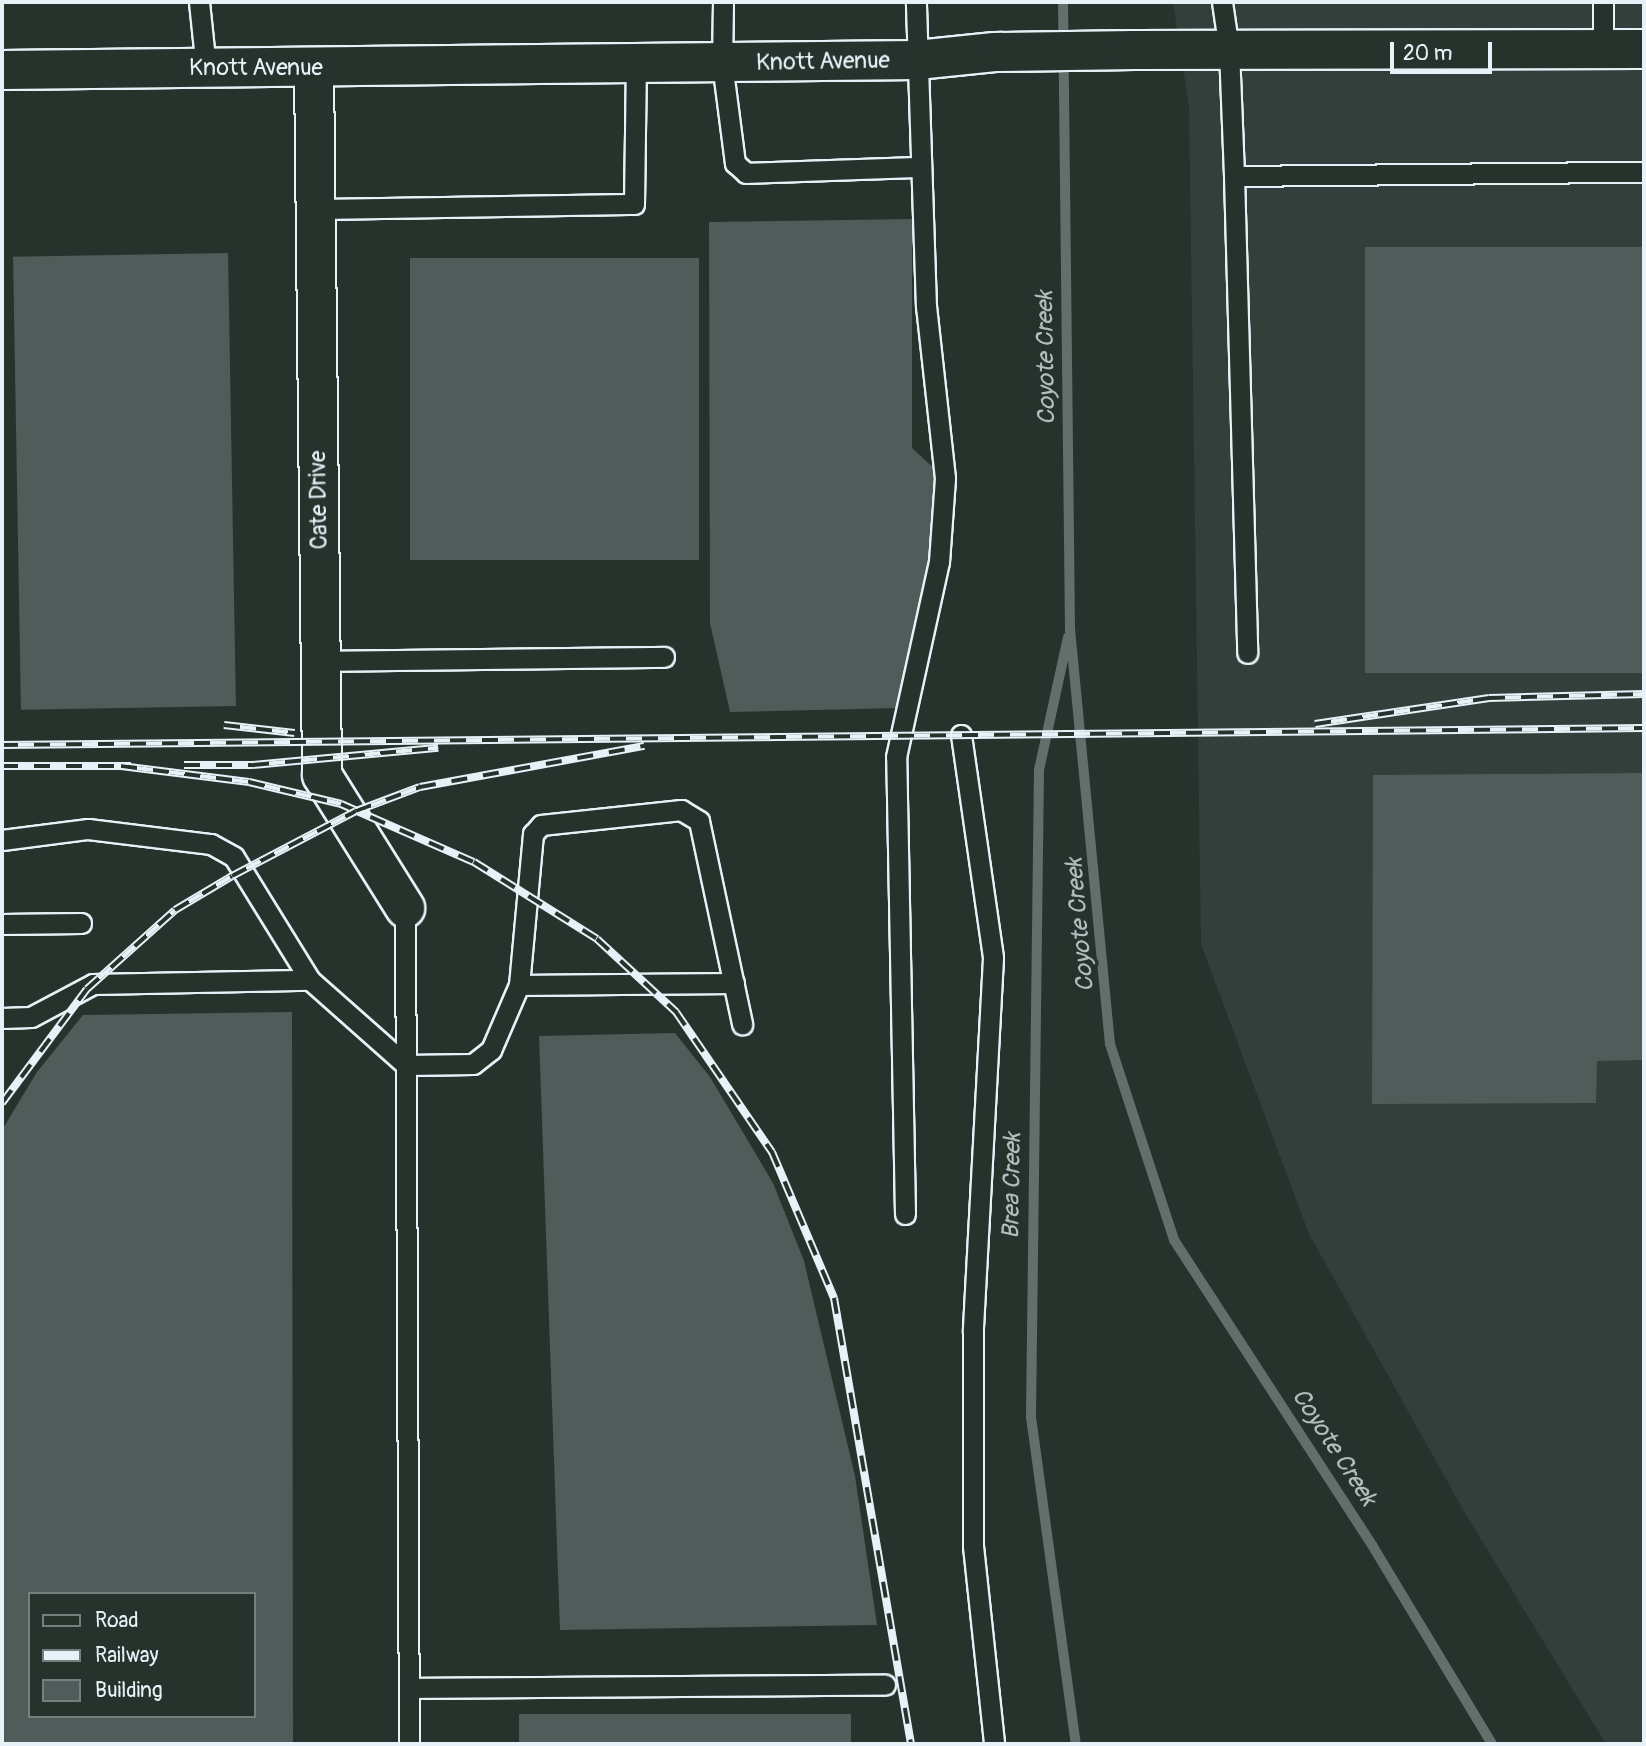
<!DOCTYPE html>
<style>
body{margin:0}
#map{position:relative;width:1646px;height:1746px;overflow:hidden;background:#26332d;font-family:Pangolin,sans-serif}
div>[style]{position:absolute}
.built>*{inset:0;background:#333f3a}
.stream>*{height:10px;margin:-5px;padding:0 5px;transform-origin:5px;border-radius:5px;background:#636f6d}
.building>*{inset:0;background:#505c59;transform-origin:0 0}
.roads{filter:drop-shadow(2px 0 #e8f1f8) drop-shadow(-2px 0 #e8f1f8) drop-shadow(0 2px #e8f1f8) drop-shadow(0 -2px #e8f1f8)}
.service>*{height:19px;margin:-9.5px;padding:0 9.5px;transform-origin:9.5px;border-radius:9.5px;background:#26332d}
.minor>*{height:38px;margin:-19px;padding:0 19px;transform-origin:19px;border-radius:19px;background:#26332d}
.tertiary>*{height:38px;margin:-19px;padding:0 19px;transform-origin:19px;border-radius:19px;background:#26332d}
.rail>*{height:8px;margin-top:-4px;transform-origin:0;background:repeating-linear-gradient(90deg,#26332d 0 16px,#e8f1f8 0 32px);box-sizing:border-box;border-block:2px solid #e8f1f8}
span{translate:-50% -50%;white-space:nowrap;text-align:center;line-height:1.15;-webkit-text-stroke:7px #26332d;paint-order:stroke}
.street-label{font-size:23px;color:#e8f1f8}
.water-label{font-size:24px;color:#b3bdc0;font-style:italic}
.frame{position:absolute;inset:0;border:4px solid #e8f1f8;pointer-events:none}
.legend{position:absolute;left:28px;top:1592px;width:228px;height:126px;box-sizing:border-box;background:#26332d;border:2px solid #747f7e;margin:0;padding:9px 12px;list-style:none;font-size:21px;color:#e8f1f8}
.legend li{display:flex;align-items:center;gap:14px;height:35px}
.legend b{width:35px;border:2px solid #747f7e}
.scale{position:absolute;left:1390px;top:42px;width:102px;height:32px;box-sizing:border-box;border:4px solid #e8f1f8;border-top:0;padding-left:9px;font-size:21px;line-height:24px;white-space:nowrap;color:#e8f1f8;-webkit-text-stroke:5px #26332d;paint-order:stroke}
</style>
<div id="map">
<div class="built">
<i style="clip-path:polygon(1173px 2px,1644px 2px,1644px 1744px,1606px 1744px,1465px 1513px,1309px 1234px,1201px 944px,1189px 107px)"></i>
</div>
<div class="stream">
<i style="left:1063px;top:2px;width:627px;rotate:89.36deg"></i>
<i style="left:1070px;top:629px;width:417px;rotate:84.5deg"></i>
<i style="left:1110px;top:1044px;width:206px;rotate:71.9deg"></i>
<i style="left:1174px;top:1240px;width:364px;rotate:57deg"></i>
<i style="left:1372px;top:1545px;width:232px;rotate:58.9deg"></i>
<i style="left:1068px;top:637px;width:136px;rotate:102.3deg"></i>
<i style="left:1039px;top:770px;width:647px;rotate:90.71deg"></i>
<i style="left:1031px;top:1417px;width:330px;rotate:82.2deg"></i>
</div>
<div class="building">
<i style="clip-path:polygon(912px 219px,912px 448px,938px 472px,931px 559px,899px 708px,730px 712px,710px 623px,709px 222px)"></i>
<i style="left:1365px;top:247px;width:279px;height:426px"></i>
<i style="left:228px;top:253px;width:453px;height:215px;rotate:89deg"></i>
<i style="left:699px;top:258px;width:302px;height:289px;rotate:90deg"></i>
<i style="clip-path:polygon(1644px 773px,1644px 1060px,1597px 1061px,1596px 1103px,1372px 1104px,1373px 775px)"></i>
<i style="clip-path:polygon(evenodd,292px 1012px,293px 1744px,2px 1744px,2px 1130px,37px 1072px,83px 1015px,292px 1012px,30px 1594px,254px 1594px,254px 1716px,30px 1716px,30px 1594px)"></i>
<i style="clip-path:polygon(675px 1033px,710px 1077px,773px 1183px,804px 1261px,855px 1476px,877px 1625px,560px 1630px,539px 1036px)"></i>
<i style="left:519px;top:1714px;width:332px;height:30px"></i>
</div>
<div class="roads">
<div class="service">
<i style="left:199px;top:2px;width:67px;rotate:84deg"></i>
<i style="left:723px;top:2px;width:61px;rotate:90.9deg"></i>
<i style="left:722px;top:63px;width:101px;rotate:82.6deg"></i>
<i style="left:735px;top:163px;width:15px;rotate:42deg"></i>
<i style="left:746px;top:173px;width:175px;rotate:-2deg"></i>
<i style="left:1222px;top:2px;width:49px;rotate:81.7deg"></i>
<i style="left:1229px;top:50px;width:126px;rotate:87.7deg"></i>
<i style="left:1234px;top:176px;width:410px;rotate:-0.6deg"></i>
<i style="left:1603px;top:2px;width:47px;rotate:90deg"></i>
<i style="left:1234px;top:176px;width:477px;rotate:88.4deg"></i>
<i style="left:315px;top:209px;width:319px;rotate:-0.9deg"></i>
<i style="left:634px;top:204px;width:139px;rotate:-89.2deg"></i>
<i style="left:321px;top:661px;width:343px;rotate:-0.7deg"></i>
<i style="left:961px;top:735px;width:225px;rotate:81.8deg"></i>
<i style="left:993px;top:958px;width:374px;rotate:93.1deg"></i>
<i style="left:973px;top:1331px;width:215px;rotate:90deg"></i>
<i style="left:973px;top:1546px;width:199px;rotate:83.9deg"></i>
<i style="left:2px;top:840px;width:87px;rotate:-7.3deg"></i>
<i style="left:88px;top:829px;width:124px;rotate:7deg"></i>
<i style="left:211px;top:844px;width:26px;rotate:29deg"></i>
<i style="left:234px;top:857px;width:145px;rotate:58.3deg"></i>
<i style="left:310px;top:980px;width:128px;rotate:41.5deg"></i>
<i style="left:406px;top:1065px;width:67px;rotate:-0.9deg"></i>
<i style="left:473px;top:1064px;width:23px;rotate:-38deg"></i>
<i style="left:491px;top:1050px;width:71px;rotate:-66.7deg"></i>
<i style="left:519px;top:985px;width:152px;rotate:-84.7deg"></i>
<i style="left:533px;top:834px;width:12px;rotate:-48deg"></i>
<i style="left:541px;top:825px;width:141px;rotate:-6.1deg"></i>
<i style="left:681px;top:810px;width:21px;rotate:31deg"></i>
<i style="left:699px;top:821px;width:208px;rotate:78deg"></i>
<i style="left:405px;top:908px;width:836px;rotate:89.73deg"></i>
<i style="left:2px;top:924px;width:79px;rotate:-0.7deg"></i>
<i style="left:519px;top:985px;width:215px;rotate:-0.5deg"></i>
<i style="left:2px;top:1018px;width:29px;rotate:-2deg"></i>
<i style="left:31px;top:1017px;width:70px;rotate:-28deg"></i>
<i style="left:93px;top:984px;width:217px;rotate:-1.1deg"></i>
<i style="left:905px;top:1214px;width:457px;rotate:-91.1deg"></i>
<i style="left:896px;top:757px;width:200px;rotate:-77.6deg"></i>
<i style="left:939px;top:562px;width:84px;rotate:-85.9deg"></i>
<i style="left:945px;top:478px;width:172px;rotate:-96.3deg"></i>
<i style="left:926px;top:307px;width:305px;rotate:-91.9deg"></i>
<i style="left:409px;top:1688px;width:476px;rotate:-0.4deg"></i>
</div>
<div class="minor">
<i style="left:314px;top:68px;width:707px;rotate:89.35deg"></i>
<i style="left:322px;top:775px;width:157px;rotate:58deg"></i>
</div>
<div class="tertiary">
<i style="left:2px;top:70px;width:915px;rotate:-0.63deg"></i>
<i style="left:917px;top:60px;width:78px;rotate:-5.9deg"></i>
<i style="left:995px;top:52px;width:139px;rotate:-0.8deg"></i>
<i style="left:1134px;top:50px;width:510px;rotate:-0.11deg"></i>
</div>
</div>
<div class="rail">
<i style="left:1315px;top:724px;width:176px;rotate:-8.5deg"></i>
<i style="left:1489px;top:698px;width:155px;rotate:-1.5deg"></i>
<i style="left:224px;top:725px;width:71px;rotate:6.4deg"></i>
<i style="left:2px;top:745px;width:1642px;rotate:-0.59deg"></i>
<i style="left:184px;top:765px;width:69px"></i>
<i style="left:253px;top:765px;width:186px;rotate:-5.3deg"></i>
<i style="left:2px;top:766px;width:129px"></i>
<i style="left:121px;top:766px;width:129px;rotate:7.1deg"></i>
<i style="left:249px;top:782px;width:95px;rotate:13.4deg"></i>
<i style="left:341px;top:804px;width:145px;rotate:23.6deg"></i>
<i style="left:474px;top:862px;width:145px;rotate:32deg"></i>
<i style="left:597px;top:939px;width:108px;rotate:42.7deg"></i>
<i style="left:676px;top:1012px;width:170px;rotate:55.6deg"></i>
<i style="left:772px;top:1152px;width:159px;rotate:67deg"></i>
<i style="left:834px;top:1298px;width:453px;rotate:80.2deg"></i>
<i style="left:2px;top:1103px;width:142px;rotate:-53.3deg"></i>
<i style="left:87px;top:989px;width:118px;rotate:-41.9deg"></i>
<i style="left:175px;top:910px;width:66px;rotate:-30.8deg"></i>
<i style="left:232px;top:876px;width:140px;rotate:-27.7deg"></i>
<i style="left:356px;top:811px;width:68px;rotate:-20.6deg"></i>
<i style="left:420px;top:787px;width:228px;rotate:-10.4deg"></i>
</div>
<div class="street-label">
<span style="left:823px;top:62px;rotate:-1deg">Knott Avenue</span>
<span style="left:256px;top:68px">Knott Avenue</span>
<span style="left:319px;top:500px;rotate:-91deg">Cate Drive</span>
</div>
<div class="water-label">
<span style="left:1046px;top:358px;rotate:-91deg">Coyote Creek</span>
<span style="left:1080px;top:925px;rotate:-95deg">Coyote Creek</span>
<span style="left:1012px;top:1186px;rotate:-89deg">Brea Creek</span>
<span style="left:1334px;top:1447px;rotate:57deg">Coyote Creek</span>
</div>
<div class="frame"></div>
<ul class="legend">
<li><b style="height:9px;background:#26332d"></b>Road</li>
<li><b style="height:9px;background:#e8f1f8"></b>Railway</li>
<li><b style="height:19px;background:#505c59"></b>Building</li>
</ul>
<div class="scale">20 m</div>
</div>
